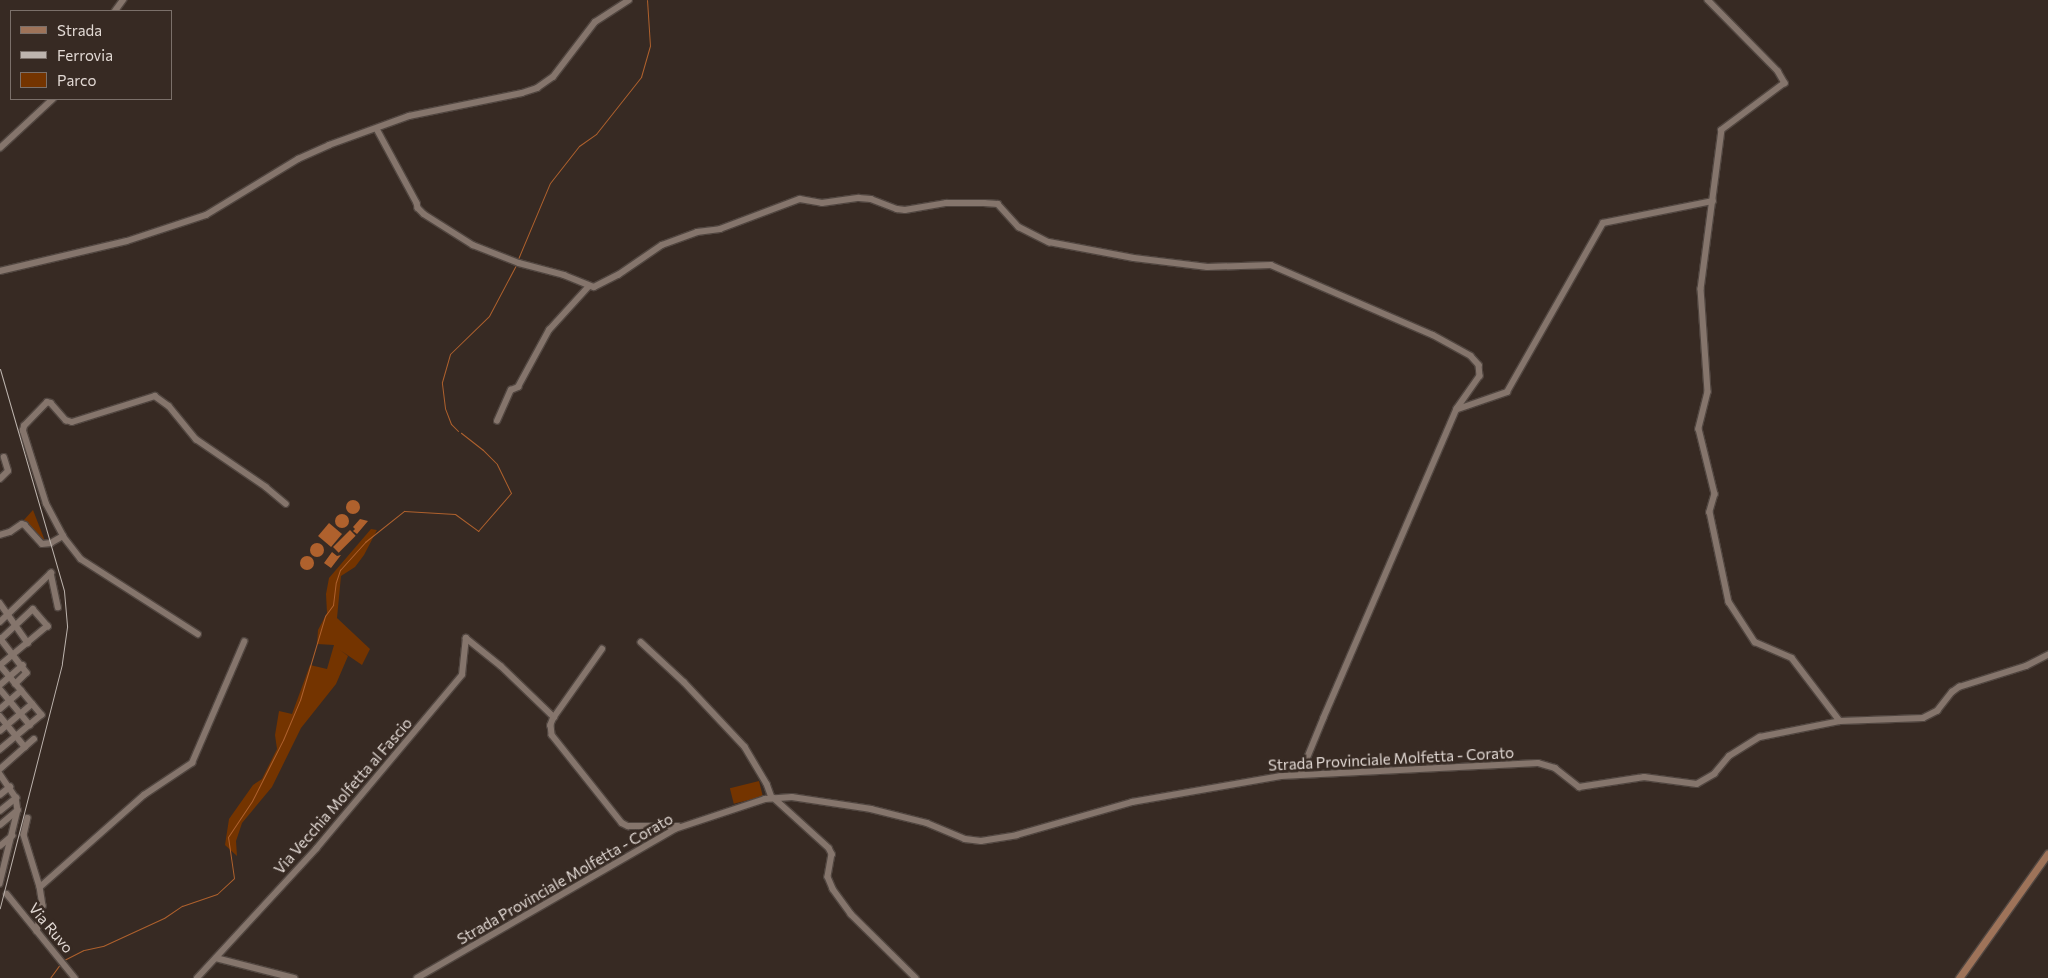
<!DOCTYPE html>
<style>
body{margin:0}
#map{position:relative;width:2048px;height:978px;overflow:hidden;background:#372a23;font-family:Commissioner,sans-serif}
div>[style]{position:absolute}
.green>*{inset:0;background:#743400;transform-origin:0 0}
.water>*{inset:0;background:#af612d;transform-origin:0 0}
.round{border-radius:50%}
.stream>*{height:1px;margin:-0.5px;padding:0 0.5px;transform-origin:0.5px;border-radius:0.5px;background:#af612d}
.roads{filter:drop-shadow(1px 0 #514640) drop-shadow(-1px 0 #514640) drop-shadow(0 1px #514640) drop-shadow(0 -1px #514640)}
.minor>*{height:5.5px;margin:-2.75px;padding:0 2.75px;transform-origin:2.75px;border-radius:2.75px;background:#85756c}
.major>*{height:7px;margin:-3.5px;padding:0 3.5px;transform-origin:3.5px;border-radius:3.5px;background:#9e7359}
.rail>*{height:1px;margin:-0.5px;padding:0 0.5px;transform-origin:0.5px;border-radius:0.5px;background:#bdb4ae}
span{translate:-50% -50%;white-space:nowrap;text-align:center;line-height:1.15;-webkit-text-stroke:5px #372a23;paint-order:stroke}
.street-label{font-size:15px;color:#e2d9d4}
.legend{position:absolute;left:10px;top:10px;width:162px;height:90px;box-sizing:border-box;background:#372a23;border:1px solid #7b706a;margin:0;padding:6px 9px;list-style:none;font-size:15px;color:#e2d9d4}
.legend li{display:flex;align-items:center;gap:10px;height:25px}
.legend b{width:25px;border:1px solid #7b706a}
</style>
<div id="map">
<div class="green">
<i style="clip-path:polygon(33px 510px,45px 541px,42px 542px,23px 521px)"></i>
<i style="clip-path:polygon(371px 529px,377px 530px,364px 555px,355px 567px,341px 576px,337px 618px,370px 649px,362px 665px,340px 650px,348px 656px,336px 684px,301px 728px,272px 787px,242px 823px,236px 841px,237px 856px,225px 845px,229px 819px,253px 785px,262px 779px,277px 749px,275px 735px,279px 711px,292px 714px,310px 665px,327px 669px,334px 645px,317px 644px,318px 630px,327px 613px,326px 594px,329px 578px)"></i>
<i style="left:759px;top:781px;width:16px;height:30px;rotate:76deg"></i>
</div>
<div class="water">
<i class="round" style="left:346px;top:500px;width:14px;height:14px"></i>
<i class="round" style="left:335px;top:514px;width:14px;height:14px"></i>
<i style="clip-path:polygon(360px 519px,368px 521px,357px 534px,353px 531px,355px 529px,353px 527px)"></i>
<i style="left:329px;top:523px;width:17px;height:17px;rotate:40deg"></i>
<i style="left:350px;top:530px;width:8px;height:24px;rotate:45deg"></i>
<i class="round" style="left:310px;top:543px;width:14px;height:14px"></i>
<i style="clip-path:polygon(332px 552px,337px 556px,341px 555px,331px 568px,324px 563px)"></i>
<i class="round" style="left:300px;top:556px;width:14px;height:14px"></i>
</div>
<div class="stream">
<i style="left:518px;top:259px;width:82px;rotate:-67.2deg"></i>
<i style="left:550px;top:183px;width:47px;rotate:-51.9deg"></i>
<i style="left:579px;top:146px;width:21px;rotate:-35deg"></i>
<i style="left:596px;top:134px;width:73px;rotate:-51.7deg"></i>
<i style="left:641px;top:77px;width:32px;rotate:-74deg"></i>
<i style="left:650px;top:46px;width:46px;rotate:-93.7deg"></i>
<i style="left:458px;top:431px;width:10px;rotate:-135deg"></i>
<i style="left:451px;top:424px;width:17px;rotate:-111deg"></i>
<i style="left:445px;top:408px;width:26px;rotate:-97deg"></i>
<i style="left:442px;top:382px;width:29px;rotate:-74deg"></i>
<i style="left:450px;top:354px;width:54px;rotate:-44.3deg"></i>
<i style="left:489px;top:316px;width:58px;rotate:-62.1deg"></i>
<i style="left:64px;top:960px;width:22px;rotate:-27deg"></i>
<i style="left:84px;top:950px;width:19px;rotate:-12deg"></i>
<i style="left:103px;top:946px;width:67px;rotate:-24.7deg"></i>
<i style="left:164px;top:918px;width:22px;rotate:-34deg"></i>
<i style="left:182px;top:906px;width:37px;rotate:-19deg"></i>
<i style="left:217px;top:894px;width:23px;rotate:-43deg"></i>
<i style="left:234px;top:878px;width:41px;rotate:-98.3deg"></i>
<i style="left:228px;top:837px;width:43px;rotate:-56.3deg"></i>
<i style="left:252px;top:801px;width:68px;rotate:-63.1deg"></i>
<i style="left:283px;top:740px;width:43px;rotate:-67deg"></i>
<i style="left:300px;top:700px;width:88px;rotate:-73.4deg"></i>
<i style="left:325px;top:616px;width:14px;rotate:-54deg"></i>
<i style="left:333px;top:605px;width:23px;rotate:-83deg"></i>
<i style="left:336px;top:582px;width:13px;rotate:-72deg"></i>
<i style="left:340px;top:570px;width:38px;rotate:-48deg"></i>
<i style="left:365px;top:542px;width:50px;rotate:-38.5deg"></i>
<i style="left:404px;top:511px;width:51px;rotate:3.4deg"></i>
<i style="left:455px;top:514px;width:29px;rotate:36deg"></i>
<i style="left:478px;top:531px;width:50px;rotate:-49deg"></i>
<i style="left:511px;top:493px;width:32px;rotate:-116deg"></i>
<i style="left:497px;top:464px;width:20px;rotate:-135deg"></i>
<i style="left:483px;top:450px;width:28px;rotate:-142deg"></i>
<i style="left:50px;top:978px;width:19px;rotate:-54deg"></i>
</div>
<div class="roads">
<div class="minor">
<i style="left:1708px;top:0;width:100px;rotate:45.4deg"></i>
<i style="left:1778px;top:71px;width:14px;rotate:60deg"></i>
<i style="left:1785px;top:83px;width:79px;rotate:143.3deg"></i>
<i style="left:1722px;top:130px;width:160px;rotate:97.5deg"></i>
<i style="left:1701px;top:289px;width:103px;rotate:86.1deg"></i>
<i style="left:1708px;top:392px;width:38px;rotate:104deg"></i>
<i style="left:1699px;top:429px;width:67px;rotate:76.2deg"></i>
<i style="left:1715px;top:494px;width:19px;rotate:106deg"></i>
<i style="left:1710px;top:512px;width:92px;rotate:78.1deg"></i>
<i style="left:1729px;top:602px;width:48px;rotate:57deg"></i>
<i style="left:1755px;top:642px;width:40px;rotate:23.4deg"></i>
<i style="left:1792px;top:658px;width:79px;rotate:52.7deg"></i>
<i style="left:115px;top:11px;width:14px;rotate:-54deg"></i>
<i style="left:377px;top:129px;width:84px;rotate:61.6deg"></i>
<i style="left:417px;top:203px;width:5px;rotate:79deg"></i>
<i style="left:418px;top:208px;width:8px;rotate:45deg"></i>
<i style="left:424px;top:214px;width:58px;rotate:32.3deg"></i>
<i style="left:473px;top:245px;width:49px;rotate:21.4deg"></i>
<i style="left:519px;top:263px;width:47px;rotate:14.9deg"></i>
<i style="left:564px;top:275px;width:32px;rotate:22deg"></i>
<i style="left:594px;top:287px;width:27px;rotate:-27deg"></i>
<i style="left:618px;top:275px;width:53px;rotate:-34.3deg"></i>
<i style="left:662px;top:245px;width:37px;rotate:-20deg"></i>
<i style="left:697px;top:232px;width:23px;rotate:-7deg"></i>
<i style="left:720px;top:229px;width:85px;rotate:-20.6deg"></i>
<i style="left:800px;top:199px;width:22px;rotate:10deg"></i>
<i style="left:822px;top:203px;width:37px;rotate:-8deg"></i>
<i style="left:859px;top:198px;width:12px;rotate:5deg"></i>
<i style="left:871px;top:199px;width:28px;rotate:21deg"></i>
<i style="left:897px;top:209px;width:8px;rotate:7deg"></i>
<i style="left:905px;top:210px;width:42px;rotate:-9.7deg"></i>
<i style="left:946px;top:203px;width:38px"></i>
<i style="left:984px;top:203px;width:14px;rotate:4deg"></i>
<i style="left:998px;top:204px;width:31px;rotate:48deg"></i>
<i style="left:1019px;top:227px;width:34px;rotate:27deg"></i>
<i style="left:1049px;top:242px;width:86px;rotate:10.7deg"></i>
<i style="left:1134px;top:258px;width:74px;rotate:7deg"></i>
<i style="left:1207px;top:267px;width:64px;rotate:-1.8deg"></i>
<i style="left:1271px;top:265px;width:176px;rotate:23.4deg"></i>
<i style="left:1433px;top:335px;width:43px;rotate:28.9deg"></i>
<i style="left:1471px;top:356px;width:12px;rotate:48deg"></i>
<i style="left:1479px;top:365px;width:11px;rotate:85deg"></i>
<i style="left:1480px;top:376px;width:40px;rotate:124.9deg"></i>
<i style="left:1457px;top:409px;width:336px;rotate:113.3deg"></i>
<i style="left:1324px;top:718px;width:61px;rotate:112.3deg"></i>
<i style="left:0;top:148px;width:72px;rotate:-42.8deg"></i>
<i style="left:0;top:271px;width:130px;rotate:-13.3deg"></i>
<i style="left:127px;top:241px;width:83px;rotate:-18.2deg"></i>
<i style="left:206px;top:215px;width:108px;rotate:-31.3deg"></i>
<i style="left:298px;top:159px;width:34px;rotate:-24deg"></i>
<i style="left:329px;top:145px;width:85px;rotate:-19.9deg"></i>
<i style="left:409px;top:116px;width:115px;rotate:-11.5deg"></i>
<i style="left:522px;top:93px;width:16px;rotate:-18deg"></i>
<i style="left:537px;top:88px;width:19px;rotate:-35deg"></i>
<i style="left:553px;top:77px;width:69px;rotate:-52.6deg"></i>
<i style="left:595px;top:22px;width:40px;rotate:-32.9deg"></i>
<i style="left:1458px;top:409px;width:52px;rotate:-19.1deg"></i>
<i style="left:1507px;top:392px;width:194px;rotate:-60.4deg"></i>
<i style="left:1603px;top:223px;width:112px;rotate:-11.3deg"></i>
<i style="left:497px;top:421px;width:34px;rotate:-66deg"></i>
<i style="left:511px;top:390px;width:8px;rotate:-23deg"></i>
<i style="left:518px;top:387px;width:65px;rotate:-61.5deg"></i>
<i style="left:549px;top:330px;width:59px;rotate:-47.7deg"></i>
<i style="left:0;top:479px;width:11px;rotate:-45deg"></i>
<i style="left:8px;top:471px;width:14px;rotate:-107deg"></i>
<i style="left:0;top:535px;width:10px;rotate:-17deg"></i>
<i style="left:10px;top:532px;width:14px;rotate:-34deg"></i>
<i style="left:22px;top:524px;width:3px;rotate:18deg"></i>
<i style="left:25px;top:525px;width:25px;rotate:48deg"></i>
<i style="left:42px;top:544px;width:9px;rotate:-6deg"></i>
<i style="left:51px;top:543px;width:14px;rotate:-30deg"></i>
<i style="left:63px;top:536px;width:36px;rotate:-118deg"></i>
<i style="left:46px;top:504px;width:77px;rotate:-107.5deg"></i>
<i style="left:23px;top:431px;width:5px;rotate:-79deg"></i>
<i style="left:24px;top:426px;width:33px;rotate:-46deg"></i>
<i style="left:47px;top:402px;width:4px;rotate:14deg"></i>
<i style="left:51px;top:403px;width:23px;rotate:49deg"></i>
<i style="left:66px;top:420px;width:6px;rotate:18deg"></i>
<i style="left:72px;top:422px;width:87px;rotate:-17.4deg"></i>
<i style="left:155px;top:396px;width:17px;rotate:36deg"></i>
<i style="left:169px;top:406px;width:43px;rotate:50.7deg"></i>
<i style="left:196px;top:439px;width:85px;rotate:34.4deg"></i>
<i style="left:266px;top:487px;width:26px;rotate:40deg"></i>
<i style="left:63px;top:536px;width:29px;rotate:52deg"></i>
<i style="left:81px;top:559px;width:139px;rotate:32.7deg"></i>
<i style="left:0;top:603px;width:49px;rotate:55deg"></i>
<i style="left:0;top:622px;width:71px;rotate:-43.9deg"></i>
<i style="left:51px;top:573px;width:35px;rotate:78deg"></i>
<i style="left:0;top:638px;width:44px;rotate:52.4deg"></i>
<i style="left:27px;top:673px;width:16px;rotate:135deg"></i>
<i style="left:466px;top:638px;width:45px;rotate:38.7deg"></i>
<i style="left:501px;top:666px;width:74px;rotate:43.9deg"></i>
<i style="left:554px;top:717px;width:9px;rotate:111deg"></i>
<i style="left:551px;top:725px;width:10px;rotate:84deg"></i>
<i style="left:552px;top:735px;width:112px;rotate:51.5deg"></i>
<i style="left:622px;top:823px;width:7px;rotate:27deg"></i>
<i style="left:628px;top:826px;width:50px"></i>
<i style="left:0;top:640px;width:45px;rotate:-43.2deg"></i>
<i style="left:33px;top:609px;width:23px;rotate:49deg"></i>
<i style="left:48px;top:626px;width:62px;rotate:140.2deg"></i>
<i style="left:641px;top:642px;width:59px;rotate:42.9deg"></i>
<i style="left:684px;top:682px;width:89px;rotate:46.8deg"></i>
<i style="left:745px;top:747px;width:43px;rotate:59.3deg"></i>
<i style="left:767px;top:784px;width:15px;rotate:70deg"></i>
<i style="left:0;top:665px;width:65px;rotate:50deg"></i>
<i style="left:42px;top:715px;width:55px;rotate:140.2deg"></i>
<i style="left:0;top:685px;width:30px;rotate:-41deg"></i>
<i style="left:0;top:689px;width:47px;rotate:50.2deg"></i>
<i style="left:0;top:709px;width:28px;rotate:-41deg"></i>
<i style="left:0;top:716px;width:40px;rotate:51deg"></i>
<i style="left:554px;top:717px;width:83px;rotate:-54.8deg"></i>
<i style="left:0;top:731px;width:42px;rotate:-40.2deg"></i>
<i style="left:0;top:769px;width:45px;rotate:-41.4deg"></i>
<i style="left:0;top:774px;width:29px;rotate:56deg"></i>
<i style="left:16px;top:798px;width:12px;rotate:81deg"></i>
<i style="left:18px;top:810px;width:76px;rotate:103.7deg"></i>
<i style="left:0;top:795px;width:13px;rotate:-39deg"></i>
<i style="left:774px;top:798px;width:74px;rotate:42.3deg"></i>
<i style="left:829px;top:848px;width:7px;rotate:63deg"></i>
<i style="left:832px;top:854px;width:23px;rotate:100deg"></i>
<i style="left:828px;top:877px;width:13px;rotate:67deg"></i>
<i style="left:833px;top:889px;width:31px;rotate:54deg"></i>
<i style="left:851px;top:914px;width:91px;rotate:44.6deg"></i>
<i style="left:0;top:811px;width:21px;rotate:-39deg"></i>
<i style="left:28px;top:818px;width:17px;rotate:103deg"></i>
<i style="left:24px;top:835px;width:54px;rotate:72.9deg"></i>
<i style="left:40px;top:887px;width:19px;rotate:81deg"></i>
<i style="left:43px;top:906px;width:26px;rotate:103deg"></i>
<i style="left:0;top:825px;width:23px;rotate:-40deg"></i>
<i style="left:0;top:846px;width:16px;rotate:-40deg"></i>
<i style="left:40px;top:887px;width:139px;rotate:-41.5deg"></i>
<i style="left:144px;top:795px;width:58px;rotate:-33.7deg"></i>
<i style="left:192px;top:763px;width:132px;rotate:-66.7deg"></i>
<i style="left:7px;top:894px;width:108px;rotate:51deg"></i>
<i style="left:216px;top:958px;width:81px;rotate:14.4deg"></i>
<i style="left:197px;top:978px;width:176px;rotate:-47.3deg"></i>
<i style="left:316px;top:849px;width:227px;rotate:-50deg"></i>
<i style="left:462px;top:675px;width:37px;rotate:-84deg"></i>
<i style="left:417px;top:978px;width:298px;rotate:-30deg"></i>
<i style="left:675px;top:829px;width:95px;rotate:-18.4deg"></i>
<i style="left:765px;top:799px;width:27px;rotate:-4deg"></i>
<i style="left:792px;top:797px;width:80px;rotate:8.6deg"></i>
<i style="left:871px;top:809px;width:58px;rotate:14deg"></i>
<i style="left:927px;top:823px;width:41px;rotate:22.8deg"></i>
<i style="left:965px;top:839px;width:16px;rotate:7deg"></i>
<i style="left:981px;top:841px;width:36px;rotate:-9deg"></i>
<i style="left:1017px;top:835px;width:120px;rotate:-16deg"></i>
<i style="left:1132px;top:802px;width:151px;rotate:-9.9deg"></i>
<i style="left:1281px;top:776px;width:257px;rotate:-2.9deg"></i>
<i style="left:1538px;top:763px;width:18px;rotate:16deg"></i>
<i style="left:1555px;top:768px;width:31px;rotate:38deg"></i>
<i style="left:1579px;top:787px;width:66px;rotate:-8.7deg"></i>
<i style="left:1644px;top:777px;width:53px;rotate:7.5deg"></i>
<i style="left:1697px;top:784px;width:20px;rotate:-30deg"></i>
<i style="left:1714px;top:774px;width:23px;rotate:-50deg"></i>
<i style="left:1729px;top:756px;width:36px;rotate:-32deg"></i>
<i style="left:1760px;top:737px;width:82px;rotate:-11.3deg"></i>
<i style="left:1840px;top:721px;width:83px;rotate:-2.1deg"></i>
<i style="left:1923px;top:718px;width:16px;rotate:-27deg"></i>
<i style="left:1937px;top:711px;width:24px;rotate:-52deg"></i>
<i style="left:1952px;top:692px;width:9px;rotate:-36deg"></i>
<i style="left:1959px;top:687px;width:70px;rotate:-17.4deg"></i>
<i style="left:2026px;top:666px;width:25px;rotate:-27deg"></i>
</div>
<div class="major">
<i style="left:1959px;top:978px;width:153px;rotate:-54.5deg"></i>
</div>
</div>
<div class="rail">
<i style="left:0;top:369px;width:231px;rotate:73.9deg"></i>
<i style="left:64px;top:591px;width:36px;rotate:85deg"></i>
<i style="left:67px;top:627px;width:37px;rotate:98deg"></i>
<i style="left:62px;top:664px;width:252px;rotate:104.3deg"></i>
</div>
<div class="street-label">
<span style="left:1391px;top:759px;rotate:-3deg">Strada Provinciale Molfetta - Corato</span>
<span style="left:343px;top:796px;rotate:-49deg">Via Vecchia Molfetta al Fascio</span>
<span style="left:565px;top:879px;rotate:-30deg">Strada Provinciale Molfetta - Corato</span>
<span style="left:51px;top:928px;rotate:50deg">Via Ruvo</span>
</div>
<ul class="legend">
<li><b style="height:6px;background:#9e7359"></b>Strada</li>
<li><b style="height:6px;background:#bdb4ae"></b>Ferrovia</li>
<li><b style="height:14px;background:#743400"></b>Parco</li>
</ul>
</div>
